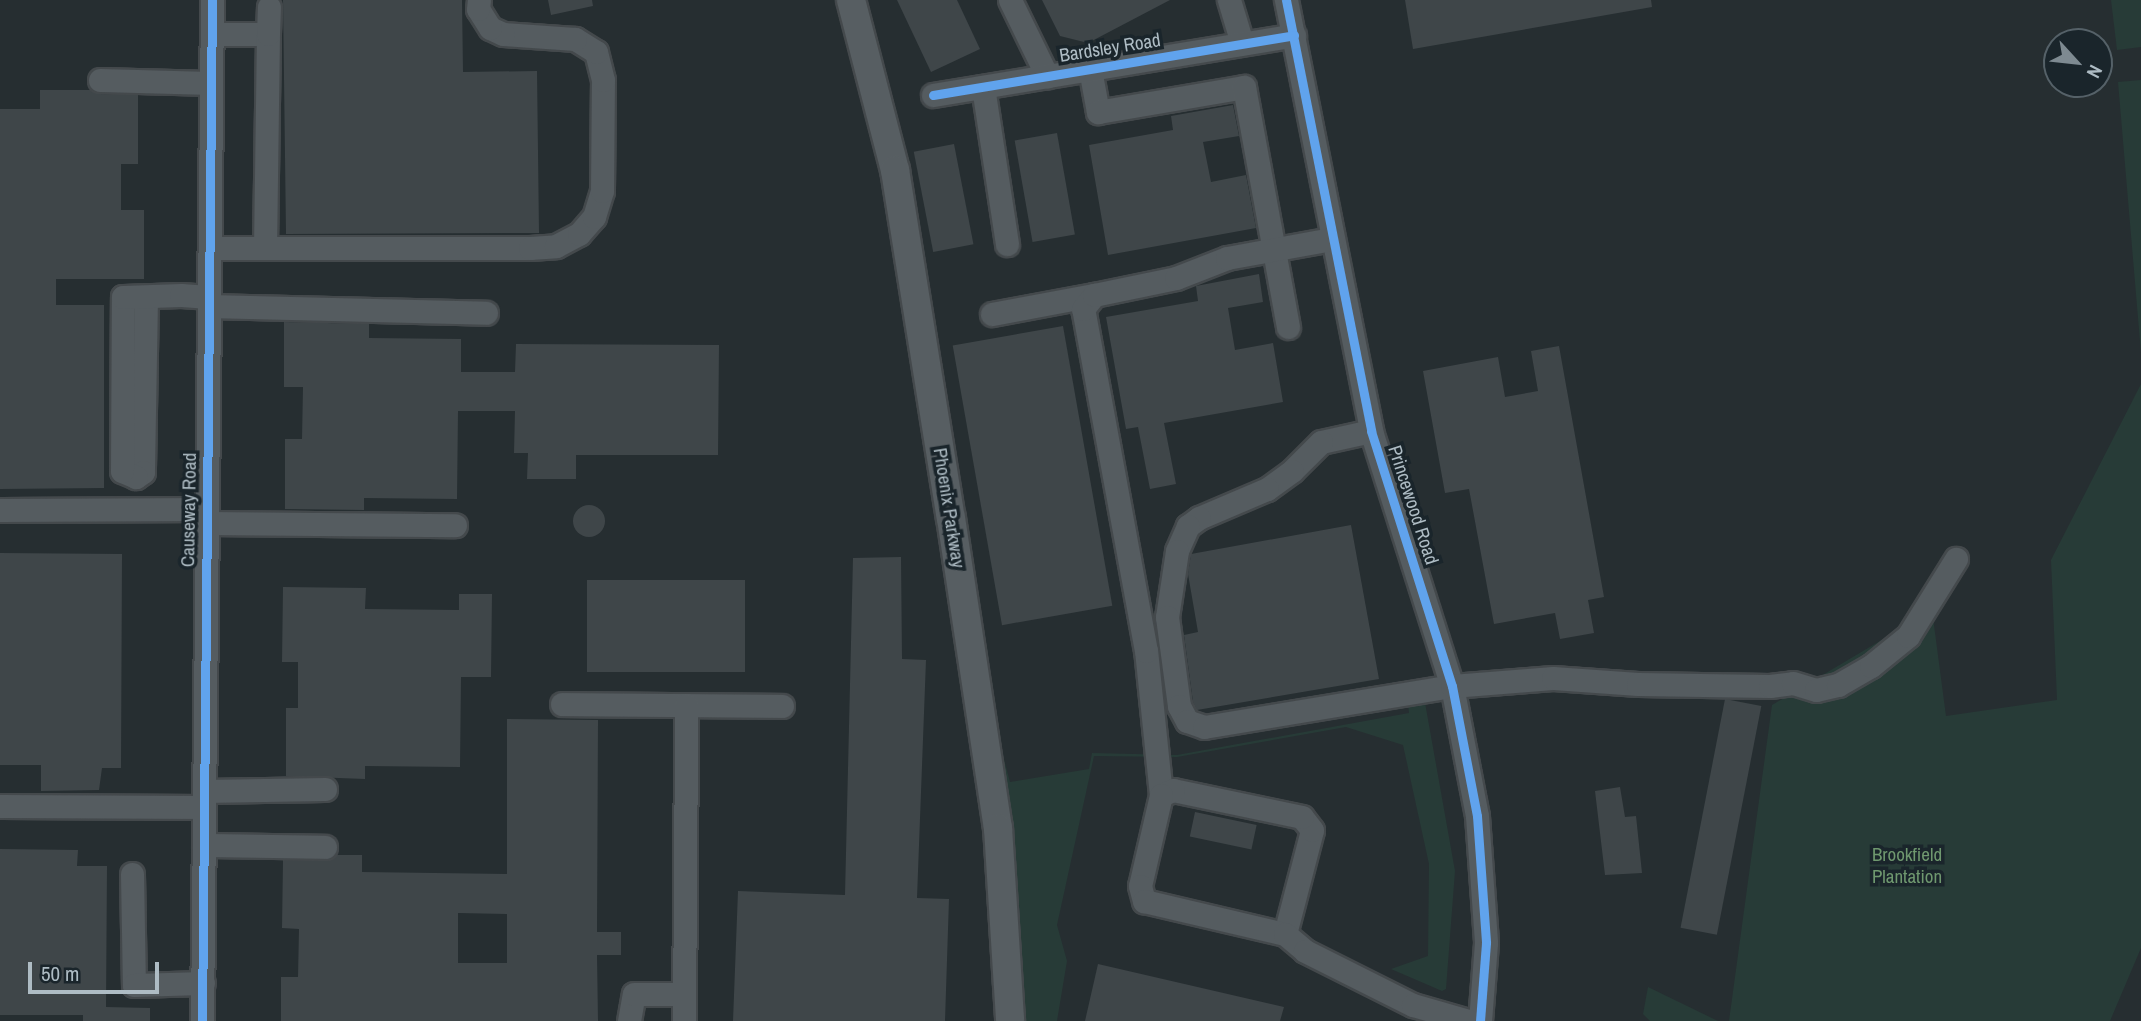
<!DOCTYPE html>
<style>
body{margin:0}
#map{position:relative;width:2141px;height:1021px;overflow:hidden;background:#262e31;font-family:"Archivo Narrow",sans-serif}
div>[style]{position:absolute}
.green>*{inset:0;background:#273b37}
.building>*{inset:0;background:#3f4649;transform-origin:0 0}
.round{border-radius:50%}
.roads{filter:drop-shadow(2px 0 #44494c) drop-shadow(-2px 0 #44494c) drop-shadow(0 2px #44494c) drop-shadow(0 -2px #44494c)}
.minor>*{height:23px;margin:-11.5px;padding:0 11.5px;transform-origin:11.5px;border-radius:11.5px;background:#555c60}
.major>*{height:28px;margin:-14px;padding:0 14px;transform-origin:14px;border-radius:14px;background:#575e62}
.cycleway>*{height:9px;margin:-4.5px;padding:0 4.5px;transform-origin:4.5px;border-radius:4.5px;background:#60a3ed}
span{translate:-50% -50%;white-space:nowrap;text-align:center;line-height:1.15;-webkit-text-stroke:7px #1a252b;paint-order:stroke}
.street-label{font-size:19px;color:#aebcc4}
.park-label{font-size:19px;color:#6f986f}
.north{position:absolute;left:2043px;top:28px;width:70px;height:70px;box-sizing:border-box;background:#1a252b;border:2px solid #556168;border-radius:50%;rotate:117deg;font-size:19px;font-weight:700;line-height:28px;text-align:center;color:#aebcc4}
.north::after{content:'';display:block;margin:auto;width:24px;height:32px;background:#7e8a91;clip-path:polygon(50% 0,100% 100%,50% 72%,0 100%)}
.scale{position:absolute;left:28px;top:962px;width:131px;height:32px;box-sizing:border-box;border:4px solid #aebcc4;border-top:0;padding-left:9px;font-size:21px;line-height:24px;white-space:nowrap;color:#aebcc4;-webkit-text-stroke:5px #1a252b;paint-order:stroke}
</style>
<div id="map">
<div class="green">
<i style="clip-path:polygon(2111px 0,2141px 0,2141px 47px,2117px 50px)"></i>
<i style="clip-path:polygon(2141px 80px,2141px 353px,2118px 82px)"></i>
<i style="clip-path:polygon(2141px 384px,2141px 948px,2110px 1021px,1729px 1021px,1772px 705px,1932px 610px,1946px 716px,2057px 700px,2051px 560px)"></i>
<i style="clip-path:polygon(1407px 695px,1424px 697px,1455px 871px,1446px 989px,1442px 991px,1391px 969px,1428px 956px,1429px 864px,1403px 745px,1346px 727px,1177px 757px,1094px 756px,1057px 925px,1067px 961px,1057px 1021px,1023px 1021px,1019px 904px,998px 755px,1002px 752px,1010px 782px,1089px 769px,1092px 753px,1177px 755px,1409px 713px)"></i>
<i style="clip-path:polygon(1648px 987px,1718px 1021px,1650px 1021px,1643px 1014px)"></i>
</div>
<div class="building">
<i style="clip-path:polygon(283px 0,462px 0,463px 72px,537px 71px,539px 233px,286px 234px)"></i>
<i style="clip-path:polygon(548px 0,592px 0,593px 6px,551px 15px)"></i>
<i style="clip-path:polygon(897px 0,957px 0,980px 49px,931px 72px)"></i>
<i style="clip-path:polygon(1042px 0,1170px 0,1088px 43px,1060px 36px)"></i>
<i style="clip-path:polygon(1405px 0,1651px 0,1652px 7px,1413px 49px)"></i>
<i style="clip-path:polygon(40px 90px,91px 90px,100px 94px,138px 95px,138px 164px,121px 164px,121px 210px,144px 210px,144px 279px,56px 279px,56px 305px,104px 305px,104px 488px,0 489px,0 109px,40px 109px)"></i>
<i style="clip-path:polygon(1233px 105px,1239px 136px,1203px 142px,1211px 182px,1246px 175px,1256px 228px,1108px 255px,1089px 145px,1173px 130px,1171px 116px)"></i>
<i style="left:1057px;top:133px;width:103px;height:43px;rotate:80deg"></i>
<i style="left:954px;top:144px;width:102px;height:41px;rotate:79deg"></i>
<i style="clip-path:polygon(1259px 274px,1263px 302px,1228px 308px,1235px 350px,1273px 343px,1283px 402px,1164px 423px,1176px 484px,1150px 489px,1138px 427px,1126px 429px,1106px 317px,1198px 301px,1196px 286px)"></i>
<i style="clip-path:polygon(284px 322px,369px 324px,369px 338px,461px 339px,461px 372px,515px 372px,516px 344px,719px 345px,718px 455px,576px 455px,576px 479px,527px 479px,528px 453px,514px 453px,515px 411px,458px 411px,457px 499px,364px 498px,364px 510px,285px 509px,285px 439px,302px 439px,303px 387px,284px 387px)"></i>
<i style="left:1063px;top:326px;width:284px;height:112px;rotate:80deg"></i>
<i style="clip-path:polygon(1559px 346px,1604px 597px,1588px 600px,1594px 633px,1560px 639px,1555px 613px,1494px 624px,1469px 489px,1445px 493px,1423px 371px,1498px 357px,1505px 397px,1538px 391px,1531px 351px)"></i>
<i class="round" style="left:573px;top:505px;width:32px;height:32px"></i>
<i style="clip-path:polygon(1351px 525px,1379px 679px,1197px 710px,1193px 702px,1184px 635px,1198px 632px,1188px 574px,1191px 554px)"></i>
<i style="clip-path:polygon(0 553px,122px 554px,121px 768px,102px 768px,99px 790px,41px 791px,41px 765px,0 765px)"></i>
<i style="clip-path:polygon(901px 557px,902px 659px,926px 660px,917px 898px,949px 899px,945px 1021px,733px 1021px,738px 891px,845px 895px,853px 558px)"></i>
<i style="left:587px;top:580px;width:158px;height:92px"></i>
<i style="clip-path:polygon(283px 587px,366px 588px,365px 609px,459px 610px,459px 594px,492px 594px,491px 677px,461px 677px,460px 767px,365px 766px,365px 779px,286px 776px,286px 708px,298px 708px,298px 662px,282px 662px)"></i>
<i style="left:1725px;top:699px;width:37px;height:233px;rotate:11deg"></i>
<i style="clip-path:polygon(evenodd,507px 719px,598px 720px,597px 932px,621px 932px,621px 955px,597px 955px,598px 1021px,281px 1021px,281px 977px,298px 977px,299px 929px,282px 928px,283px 860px,325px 861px,336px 855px,362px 855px,362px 872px,507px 874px,507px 719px,458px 913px,507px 914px,507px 963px,458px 963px,458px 913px)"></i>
<i style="clip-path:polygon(1620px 787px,1625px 817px,1636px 816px,1642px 873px,1605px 875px,1595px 791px)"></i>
<i style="left:1195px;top:812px;width:63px;height:25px;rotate:12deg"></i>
<i style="clip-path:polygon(0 849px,78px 850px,77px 866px,107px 866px,106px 1007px,150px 1008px,150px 1021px,83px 1021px,83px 1015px,0 1015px)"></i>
<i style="clip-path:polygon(1098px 964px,1284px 1007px,1280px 1021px,1085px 1021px)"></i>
</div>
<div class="roads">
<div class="minor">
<i style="left:1010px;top:0;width:85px;rotate:64deg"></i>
<i style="left:1229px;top:0;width:45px;rotate:73.2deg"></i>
<i style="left:1286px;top:0;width:439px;rotate:78.8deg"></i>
<i style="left:1371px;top:431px;width:268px;rotate:72.4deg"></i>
<i style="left:1452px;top:686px;width:132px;rotate:79.1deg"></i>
<i style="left:1477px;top:816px;width:127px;rotate:85.9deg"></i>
<i style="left:1486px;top:943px;width:78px;rotate:94.4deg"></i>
<i style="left:212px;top:34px;width:56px"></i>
<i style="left:268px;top:34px;width:214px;rotate:90.8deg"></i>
<i style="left:268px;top:34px;width:27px;rotate:-88deg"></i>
<i style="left:1090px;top:69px;width:44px;rotate:79.5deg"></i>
<i style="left:1098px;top:112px;width:148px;rotate:-9.7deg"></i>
<i style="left:1244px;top:87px;width:244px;rotate:79.6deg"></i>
<i style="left:100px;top:80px;width:111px;rotate:1.5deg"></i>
<i style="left:983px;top:87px;width:159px;rotate:81.3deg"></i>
<i style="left:933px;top:95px;width:366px;rotate:-9.4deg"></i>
<i style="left:210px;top:248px;width:320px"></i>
<i style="left:530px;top:248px;width:26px;rotate:-4deg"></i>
<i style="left:556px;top:246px;width:26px;rotate:-28deg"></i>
<i style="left:579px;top:234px;width:23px;rotate:-49deg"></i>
<i style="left:594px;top:217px;width:27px;rotate:-73deg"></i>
<i style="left:602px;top:191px;width:111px;rotate:-89.5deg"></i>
<i style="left:603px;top:80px;width:29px;rotate:-104deg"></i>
<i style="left:596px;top:52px;width:25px;rotate:-148deg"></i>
<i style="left:575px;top:39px;width:72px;rotate:-176deg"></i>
<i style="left:503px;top:34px;width:14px;rotate:-155deg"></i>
<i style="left:490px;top:28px;width:22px;rotate:-122deg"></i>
<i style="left:478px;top:9px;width:9px;rotate:-84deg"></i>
<i style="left:146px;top:297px;width:175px;rotate:91deg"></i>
<i style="left:143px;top:472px;width:9px;rotate:144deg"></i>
<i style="left:136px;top:477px;width:15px;rotate:-157deg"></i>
<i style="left:122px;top:471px;width:174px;rotate:-89.7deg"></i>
<i style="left:123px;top:297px;width:58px;rotate:-2deg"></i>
<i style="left:181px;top:295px;width:28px;rotate:4deg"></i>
<i style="left:209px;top:306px;width:277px;rotate:1.4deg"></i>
<i style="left:992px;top:314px;width:104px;rotate:-10.6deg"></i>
<i style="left:1371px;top:431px;width:51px;rotate:167.6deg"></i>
<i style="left:1321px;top:442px;width:41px;rotate:135deg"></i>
<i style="left:1292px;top:471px;width:31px;rotate:144deg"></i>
<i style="left:1267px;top:489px;width:74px;rotate:156.9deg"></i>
<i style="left:1199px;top:518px;width:14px;rotate:144deg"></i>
<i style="left:1188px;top:526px;width:27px;rotate:114deg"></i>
<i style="left:1177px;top:551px;width:67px;rotate:98.6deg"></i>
<i style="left:1167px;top:617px;width:90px;rotate:82.3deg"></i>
<i style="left:1179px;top:706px;width:17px;rotate:62deg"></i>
<i style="left:1187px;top:721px;width:18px;rotate:19deg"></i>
<i style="left:1204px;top:727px;width:251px;rotate:-9.4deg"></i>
<i style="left:1452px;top:686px;width:101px;rotate:-4.5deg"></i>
<i style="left:1553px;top:678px;width:85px;rotate:4deg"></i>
<i style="left:1638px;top:684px;width:132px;rotate:0.9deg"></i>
<i style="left:1770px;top:686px;width:23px;rotate:-7deg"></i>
<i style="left:1793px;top:683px;width:24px;rotate:17deg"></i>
<i style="left:1816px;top:690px;width:23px;rotate:-13deg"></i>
<i style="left:1838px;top:685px;width:38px;rotate:-30deg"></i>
<i style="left:1871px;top:666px;width:48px;rotate:-39deg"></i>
<i style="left:1908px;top:636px;width:91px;rotate:-58.1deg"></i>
<i style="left:0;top:510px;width:207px;rotate:-0.3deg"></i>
<i style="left:206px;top:523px;width:249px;rotate:0.5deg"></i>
<i style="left:562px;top:704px;width:220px;rotate:0.5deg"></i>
<i style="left:204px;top:791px;width:121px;rotate:-0.9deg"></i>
<i style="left:1161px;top:795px;width:145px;rotate:-95.9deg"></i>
<i style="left:1146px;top:651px;width:348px;rotate:-100.4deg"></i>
<i style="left:1083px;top:309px;width:18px;rotate:-52deg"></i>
<i style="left:1094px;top:295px;width:84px;rotate:-11.7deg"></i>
<i style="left:1176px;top:278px;width:55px;rotate:-21.4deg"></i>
<i style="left:1227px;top:258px;width:107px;rotate:-10.3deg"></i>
<i style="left:0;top:806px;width:204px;rotate:0.3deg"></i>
<i style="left:204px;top:845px;width:121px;rotate:0.9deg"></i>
<i style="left:132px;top:874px;width:111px;rotate:89deg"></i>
<i style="left:134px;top:985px;width:69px;rotate:-1.7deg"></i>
<i style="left:1285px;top:934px;width:107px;rotate:-75.4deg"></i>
<i style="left:1312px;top:830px;width:16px;rotate:-128deg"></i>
<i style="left:1302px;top:817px;width:132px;rotate:-168.2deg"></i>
<i style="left:1173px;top:790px;width:13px;rotate:157deg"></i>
<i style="left:1161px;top:795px;width:93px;rotate:103deg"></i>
<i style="left:1140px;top:886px;width:16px;rotate:75deg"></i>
<i style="left:1144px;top:901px;width:145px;rotate:13.2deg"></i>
<i style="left:1285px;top:934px;width:26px;rotate:40deg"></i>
<i style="left:1305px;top:951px;width:121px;rotate:26.6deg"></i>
<i style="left:1413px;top:1005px;width:57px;rotate:16.2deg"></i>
<i style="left:202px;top:1021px;width:1021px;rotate:-89.44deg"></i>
<i style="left:629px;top:1021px;width:27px;rotate:-80deg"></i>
<i style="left:634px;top:994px;width:50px"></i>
<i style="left:684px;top:1021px;width:316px;rotate:-89.6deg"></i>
</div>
<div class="major">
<i style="left:851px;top:0;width:176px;rotate:75.5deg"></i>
<i style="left:895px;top:170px;width:352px;rotate:80.9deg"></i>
<i style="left:951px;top:518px;width:314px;rotate:81.4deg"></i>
<i style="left:998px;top:828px;width:193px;rotate:86.4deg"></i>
</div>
</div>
<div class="cycleway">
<i style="left:1286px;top:0;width:439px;rotate:78.8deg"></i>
<i style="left:1371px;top:431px;width:268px;rotate:72.4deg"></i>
<i style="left:1452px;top:686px;width:132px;rotate:79.1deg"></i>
<i style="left:1477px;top:816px;width:127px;rotate:85.9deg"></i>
<i style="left:1486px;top:943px;width:78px;rotate:94.4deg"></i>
<i style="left:933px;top:95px;width:366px;rotate:-9.4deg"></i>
<i style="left:202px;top:1021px;width:1021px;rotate:-89.44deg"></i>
</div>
<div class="street-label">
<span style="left:1110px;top:48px;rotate:-9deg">Bardsley Road</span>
<span style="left:1413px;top:505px;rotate:72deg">Princewood Road</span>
<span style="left:949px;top:508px;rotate:81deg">Phoenix Parkway</span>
<span style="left:189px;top:510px;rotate:-89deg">Causeway Road</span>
</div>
<div class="park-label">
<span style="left:1907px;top:866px">Brookfield<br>Plantation</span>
</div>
<div class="north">N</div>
<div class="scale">50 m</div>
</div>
